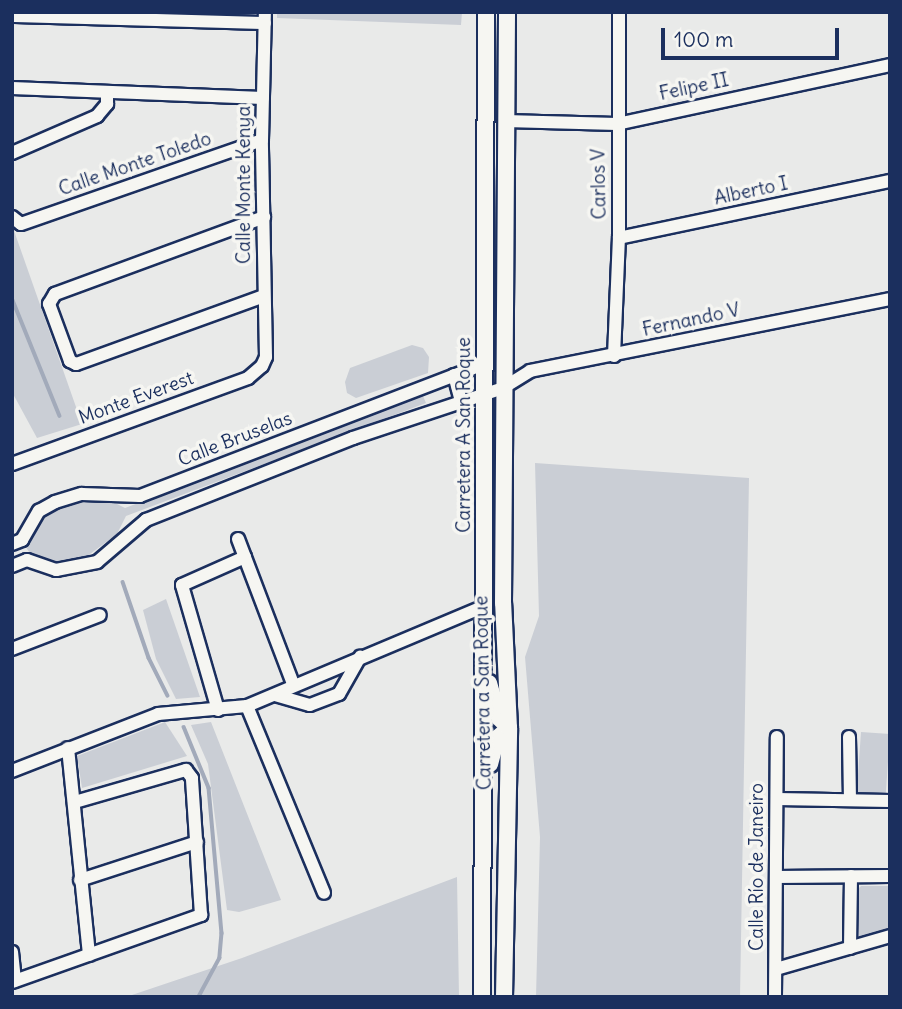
<!DOCTYPE html>
<meta charset="utf-8">
<style>
body{margin:0}
#map{position:relative;width:902px;height:1009px;overflow:hidden;background:#e9eae9;font-family:Delius,sans-serif}
div>[style]{position:absolute}
.green>*{inset:0;background:#caced5;transform-origin:0 0}
.stream>*{height:3.5px;margin:-1.75px;padding:0 1.75px;transform-origin:1.75px;border-radius:1.75px;background:#a2aaba}
.roads{filter:drop-shadow(2px 0 #1b2f5e) drop-shadow(-2px 0 #1b2f5e) drop-shadow(0 2px #1b2f5e) drop-shadow(0 -2px #1b2f5e)}
.minor>*{height:12px;margin:-6px;padding:0 6px;transform-origin:6px;border-radius:6px;background:#f6f6f2}
.major>*{height:16px;margin:-8px;padding:0 8px;transform-origin:8px;border-radius:8px;background:#f6f6f2}
span{translate:-50% -50%;white-space:nowrap;text-align:center;line-height:1.15;-webkit-text-stroke:7px #f6f6f2;paint-order:stroke}
.street-label{font-size:19px;color:#1b2f5e}
.frame{position:absolute;inset:0;border:14px solid #1b2f5e;pointer-events:none}
.scale{position:absolute;left:661px;top:28px;width:178px;height:32px;box-sizing:border-box;border:4px solid #1b2f5e;border-top:0;padding-left:9px;font-size:21px;line-height:24px;white-space:nowrap;color:#1b2f5e;-webkit-text-stroke:5px #f6f6f2;paint-order:stroke}
</style>
<div id="map">
<div class="green">
<i style="clip-path:polygon(277px 12px,462px 12px,461px 25px,277px 18px)"></i>
<i style="clip-path:polygon(12px 225px,82px 424px,37px 438px,12px 392px)"></i>
<i style="clip-path:polygon(412px 345px,423px 348px,429px 357px,428px 373px,356px 398px,347px 393px,345px 382px,350px 368px)"></i>
<i style="clip-path:polygon(423px 396px,426px 403px,126px 516px,117px 534px,86px 557px,49px 563px,34px 558px,27px 549px,26px 541px,43px 517px,75px 499px,109px 500px,125px 508px)"></i>
<i style="clip-path:polygon(535px 463px,749px 478px,740px 997px,536px 997px,540px 837px,525px 657px,539px 616px)"></i>
<i style="clip-path:polygon(166px 599px,200px 697px,176px 699px,156px 659px,143px 610px)"></i>
<i style="clip-path:polygon(165px 722px,187px 756px,82px 788px,77px 756px)"></i>
<i style="clip-path:polygon(211px 722px,281px 900px,239px 912px,227px 910px,208px 764px,191px 725px)"></i>
<i style="left:861px;top:732px;width:29px;height:67px;rotate:4deg"></i>
<i style="clip-path:polygon(457px 877px,459px 997px,126px 997px,242px 958px)"></i>
<i style="clip-path:polygon(861px 886px,890px 886px,890px 934px,858px 941px,857px 890px)"></i>
</div>
<div class="stream">
<i style="left:12px;top:298px;width:127px;rotate:67.9deg"></i>
<i style="left:123px;top:582px;width:80px;rotate:71.1deg"></i>
<i style="left:149px;top:658px;width:42px;rotate:63.4deg"></i>
<i style="left:184px;top:727px;width:66px;rotate:67.7deg"></i>
<i style="left:209px;top:788px;width:146px;rotate:84.9deg"></i>
<i style="left:222px;top:933px;width:25px;rotate:95deg"></i>
<i style="left:220px;top:958px;width:44px;rotate:118.3deg"></i>
</div>
<div class="roads">
<div class="minor">
<i style="left:12px;top:16px;width:253px;rotate:1.6deg"></i>
<i style="left:12px;top:88px;width:251px;rotate:2.3deg"></i>
<i style="left:505px;top:121px;width:112px;rotate:1.5deg"></i>
<i style="left:617px;top:124px;width:279px;rotate:-12.2deg"></i>
<i style="left:12px;top:153px;width:93px;rotate:-23.5deg"></i>
<i style="left:97px;top:116px;width:16px;rotate:-50deg"></i>
<i style="left:107px;top:104px;width:11px;rotate:-90deg"></i>
<i style="left:12px;top:217px;width:11px;rotate:38deg"></i>
<i style="left:21px;top:224px;width:255px;rotate:-19.2deg"></i>
<i style="left:619px;top:238px;width:277px;rotate:-11.9deg"></i>
<i style="left:264px;top:296px;width:200px;rotate:160.1deg"></i>
<i style="left:76px;top:364px;width:7px;rotate:-153deg"></i>
<i style="left:70px;top:361px;width:61px;rotate:-110.2deg"></i>
<i style="left:49px;top:304px;width:12px;rotate:-59deg"></i>
<i style="left:55px;top:294px;width:223px;rotate:-20.2deg"></i>
<i style="left:614px;top:356px;width:118px;rotate:-87.6deg"></i>
<i style="left:619px;top:238px;width:226px;rotate:-90deg"></i>
<i style="left:454px;top:375px;width:27px;rotate:75deg"></i>
<i style="left:12px;top:464px;width:251px;rotate:-20deg"></i>
<i style="left:248px;top:378px;width:18px;rotate:-41deg"></i>
<i style="left:262px;top:366px;width:10px;rotate:-66deg"></i>
<i style="left:266px;top:357px;width:217px;rotate:-91.1deg"></i>
<i style="left:262px;top:140px;width:128px;rotate:-88.7deg"></i>
<i style="left:238px;top:539px;width:155px;rotate:69.2deg"></i>
<i style="left:12px;top:544px;width:11px;rotate:-22deg"></i>
<i style="left:22px;top:540px;width:34px;rotate:-60deg"></i>
<i style="left:39px;top:511px;width:18px;rotate:-29deg"></i>
<i style="left:55px;top:502px;width:28px;rotate:-17deg"></i>
<i style="left:82px;top:494px;width:58px;rotate:2deg"></i>
<i style="left:140px;top:496px;width:368px;rotate:-21deg"></i>
<i style="left:12px;top:566px;width:16px;rotate:-22deg"></i>
<i style="left:27px;top:560px;width:31px;rotate:19deg"></i>
<i style="left:56px;top:570px;width:42px;rotate:-11deg"></i>
<i style="left:97px;top:562px;width:65px;rotate:-40.6deg"></i>
<i style="left:146px;top:520px;width:223px;rotate:-21.6deg"></i>
<i style="left:353px;top:438px;width:158px;rotate:-18.4deg"></i>
<i style="left:503px;top:388px;width:32px;rotate:-32deg"></i>
<i style="left:530px;top:371px;width:367px;rotate:-11.3deg"></i>
<i style="left:12px;top:649px;width:94px;rotate:-21.1deg"></i>
<i style="left:275px;top:695px;width:36px;rotate:16deg"></i>
<i style="left:310px;top:705px;width:31px;rotate:-21deg"></i>
<i style="left:339px;top:694px;width:43px;rotate:-60.4deg"></i>
<i style="left:247px;top:706px;width:202px;rotate:67.6deg"></i>
<i style="left:218px;top:710px;width:130px;rotate:-106.1deg"></i>
<i style="left:182px;top:585px;width:69px;rotate:-24deg"></i>
<i style="left:849px;top:737px;width:63px;rotate:89.1deg"></i>
<i style="left:68px;top:748px;width:208px;rotate:84.2deg"></i>
<i style="left:12px;top:771px;width:157px;rotate:-21.3deg"></i>
<i style="left:158px;top:714px;width:89px;rotate:-5.1deg"></i>
<i style="left:247px;top:706px;width:256px;rotate:-22.8deg"></i>
<i style="left:777px;top:799px;width:113px;rotate:1deg"></i>
<i style="left:776px;top:877px;width:114px;rotate:-0.5deg"></i>
<i style="left:80px;top:880px;width:123px;rotate:-18deg"></i>
<i style="left:850px;top:948px;width:72px;rotate:-89.2deg"></i>
<i style="left:12px;top:952px;width:29px;rotate:84deg"></i>
<i style="left:776px;top:969px;width:119px;rotate:-16.1deg"></i>
<i style="left:12px;top:982px;width:201px;rotate:-19.5deg"></i>
<i style="left:201px;top:915px;width:137px;rotate:-93.8deg"></i>
<i style="left:192px;top:778px;width:10px;rotate:-127deg"></i>
<i style="left:186px;top:770px;width:116px;rotate:163.9deg"></i>
<i style="left:775px;top:997px;width:260px;rotate:-89.6deg"></i>
</div>
<div class="major">
<i style="left:489px;top:683px;width:36px;rotate:74deg"></i>
<i style="left:499px;top:718px;width:14px;rotate:45deg"></i>
<i style="left:509px;top:728px;width:16px;rotate:140deg"></i>
<i style="left:497px;top:738px;width:27px;rotate:105deg"></i>
<i style="left:482px;top:997px;width:985px;rotate:-89.77deg"></i>
<i style="left:504px;top:997px;width:269px;rotate:-88.9deg"></i>
<i style="left:509px;top:728px;width:125px;rotate:-92.7deg"></i>
<i style="left:503px;top:603px;width:591px;rotate:-89.61deg"></i>
</div>
</div>
<div class="street-label">
<span style="left:694px;top:87px;rotate:-12deg">Felipe II</span>
<span style="left:135px;top:164px;rotate:-19deg">Calle Monte Toledo</span>
<span style="left:599px;top:184px;rotate:-91deg">Carlos V</span>
<span style="left:244px;top:185px;rotate:-90deg">Calle Monte Kenya</span>
<span style="left:751px;top:191px;rotate:-12deg">Alberto I</span>
<span style="left:691px;top:320px;rotate:-12deg">Fernando V</span>
<span style="left:136px;top:398px;rotate:-20deg">Monte Everest</span>
<span style="left:464px;top:435px;rotate:-90deg">Carretera A San Roque</span>
<span style="left:235px;top:439px;rotate:-21deg">Calle Bruselas</span>
<span style="left:483px;top:693px;rotate:-91deg">Carretera a San Roque</span>
<span style="left:757px;top:867px;rotate:-90deg">Calle Río de Janeiro</span>
</div>
<div class="frame"></div>
<div class="scale">100 m</div>
</div>
